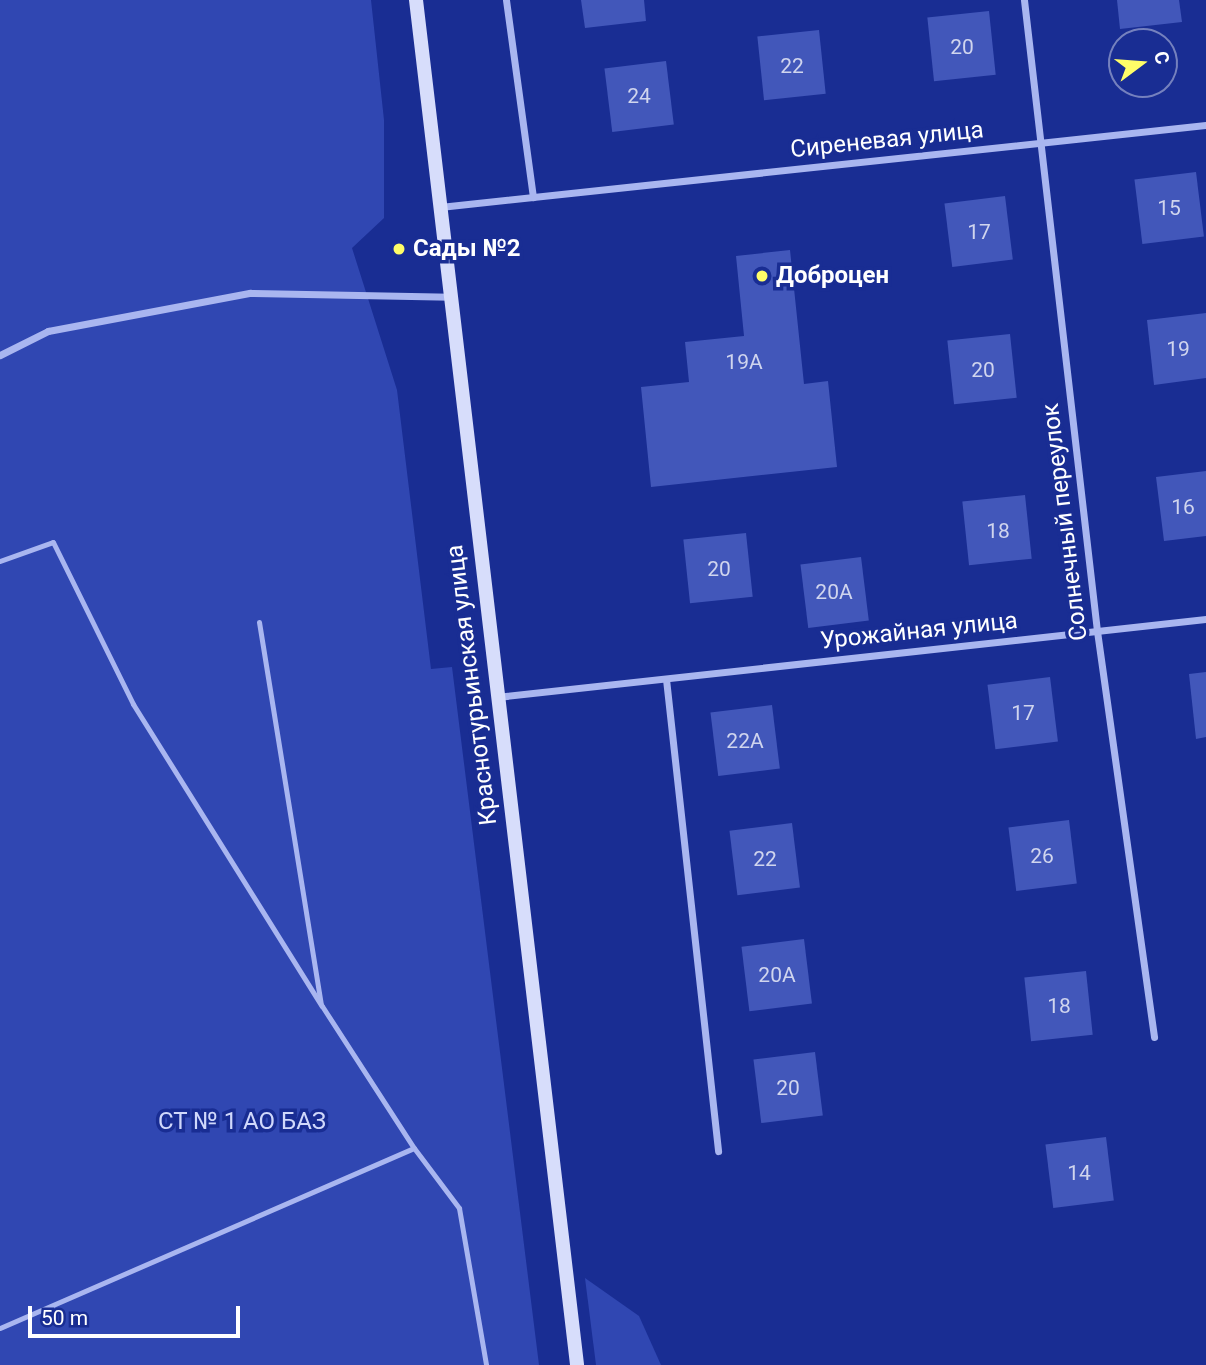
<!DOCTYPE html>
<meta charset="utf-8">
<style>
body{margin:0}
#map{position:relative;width:1206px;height:1365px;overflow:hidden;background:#192d93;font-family:Roboto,sans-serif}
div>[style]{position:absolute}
.green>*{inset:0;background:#3047b2}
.building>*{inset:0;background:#4257ba;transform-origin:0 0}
.service>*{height:5px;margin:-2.5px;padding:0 2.5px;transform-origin:2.5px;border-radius:2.5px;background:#a9b6f0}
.minor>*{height:7px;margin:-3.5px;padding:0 3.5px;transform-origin:3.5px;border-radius:3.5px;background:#a9b6f0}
.secondary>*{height:14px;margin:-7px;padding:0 7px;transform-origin:7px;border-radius:7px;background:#d7ddfb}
.dots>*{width:19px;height:19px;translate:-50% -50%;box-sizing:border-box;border:4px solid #192d93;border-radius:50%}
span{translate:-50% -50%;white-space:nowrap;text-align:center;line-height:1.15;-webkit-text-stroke:7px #192d93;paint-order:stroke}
.number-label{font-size:21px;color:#d0d5ee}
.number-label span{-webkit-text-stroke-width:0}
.street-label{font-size:24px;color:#fff}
.poi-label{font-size:24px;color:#fff;font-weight:700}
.left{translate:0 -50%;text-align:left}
.park-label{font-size:24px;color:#d0d8fb}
.north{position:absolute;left:1108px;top:28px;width:70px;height:70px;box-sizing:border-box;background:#192d93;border:2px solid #7581be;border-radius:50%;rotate:74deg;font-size:19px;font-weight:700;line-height:28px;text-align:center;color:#fff}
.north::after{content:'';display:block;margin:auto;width:24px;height:32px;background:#fffd68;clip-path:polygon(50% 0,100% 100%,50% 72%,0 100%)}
.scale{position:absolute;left:28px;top:1306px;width:212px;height:32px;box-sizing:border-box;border:4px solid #fff;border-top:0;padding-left:9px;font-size:21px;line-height:24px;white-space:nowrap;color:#fff;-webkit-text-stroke:5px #192d93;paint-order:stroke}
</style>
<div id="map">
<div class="green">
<i style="clip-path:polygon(0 0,371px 0,384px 120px,384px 218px,352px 248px,397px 390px,431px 669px,452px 667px,539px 1365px,0 1365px)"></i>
<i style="clip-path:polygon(585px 1278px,639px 1316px,661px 1365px,596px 1365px)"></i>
</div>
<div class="building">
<i style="clip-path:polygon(581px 0,644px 0,646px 21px,585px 28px)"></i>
<i style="clip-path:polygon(1117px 0,1179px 0,1182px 22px,1120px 29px)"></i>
<i style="left:989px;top:11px;width:64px;height:62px;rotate:84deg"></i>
<i style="left:819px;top:30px;width:64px;height:62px;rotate:84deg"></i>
<i style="left:666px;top:61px;width:64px;height:62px;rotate:83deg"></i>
<i style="left:1196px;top:172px;width:65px;height:62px;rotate:83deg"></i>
<i style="left:1005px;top:196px;width:64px;height:61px;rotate:83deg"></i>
<i style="clip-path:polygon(790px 250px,804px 384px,828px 381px,837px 467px,651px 487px,641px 387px,689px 382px,685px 342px,744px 336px,736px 256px)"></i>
<i style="clip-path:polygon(1206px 313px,1206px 378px,1154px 385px,1147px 320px)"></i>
<i style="left:1010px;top:334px;width:64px;height:63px;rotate:84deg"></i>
<i style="clip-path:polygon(1206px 471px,1206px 536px,1164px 541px,1156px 477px)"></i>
<i style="left:1025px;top:495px;width:64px;height:63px;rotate:84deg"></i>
<i style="left:746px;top:533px;width:64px;height:63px;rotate:84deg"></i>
<i style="left:861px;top:557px;width:64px;height:61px;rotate:83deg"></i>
<i style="clip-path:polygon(1206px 672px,1206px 737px,1196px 739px,1189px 674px)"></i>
<i style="left:1050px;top:677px;width:65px;height:63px;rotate:83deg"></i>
<i style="left:772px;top:705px;width:64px;height:62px;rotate:83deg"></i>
<i style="left:1069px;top:820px;width:64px;height:61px;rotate:83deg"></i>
<i style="left:792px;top:823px;width:65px;height:63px;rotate:83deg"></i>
<i style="left:804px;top:939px;width:65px;height:63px;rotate:83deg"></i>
<i style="left:1086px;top:971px;width:64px;height:62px;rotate:84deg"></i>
<i style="left:815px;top:1052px;width:64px;height:62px;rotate:83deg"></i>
<i style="left:1106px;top:1137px;width:64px;height:61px;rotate:83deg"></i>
</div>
<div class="service">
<i style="left:0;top:561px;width:56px;rotate:-19.7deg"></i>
<i style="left:53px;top:542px;width:181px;rotate:63.7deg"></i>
<i style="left:133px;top:704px;width:356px;rotate:58deg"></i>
<i style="left:322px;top:1006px;width:169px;rotate:57.1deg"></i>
<i style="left:414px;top:1148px;width:75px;rotate:53.1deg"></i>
<i style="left:459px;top:1208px;width:159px;rotate:80.2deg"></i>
<i style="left:259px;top:622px;width:386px;rotate:80.8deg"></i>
<i style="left:0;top:1328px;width:451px;rotate:-23.5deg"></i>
</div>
<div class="minor">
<i style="left:506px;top:0;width:199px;rotate:82.2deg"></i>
<i style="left:1024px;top:0;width:635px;rotate:83.4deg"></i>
<i style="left:1097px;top:631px;width:410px;rotate:82deg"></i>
<i style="left:440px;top:207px;width:770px;rotate:-6.11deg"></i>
<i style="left:0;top:355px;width:54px;rotate:-26.6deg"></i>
<i style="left:48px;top:331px;width:206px;rotate:-10.7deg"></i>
<i style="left:250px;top:293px;width:200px;rotate:1.1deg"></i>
<i style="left:666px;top:679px;width:475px;rotate:83.7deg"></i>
<i style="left:497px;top:697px;width:713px;rotate:-6.28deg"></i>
</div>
<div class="secondary">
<i style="left:416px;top:0;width:1374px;rotate:83.27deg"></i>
</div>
<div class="dots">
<i style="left:399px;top:249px;background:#fffd68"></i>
<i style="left:762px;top:276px;background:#fffd68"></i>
</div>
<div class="number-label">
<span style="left:962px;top:47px">20</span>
<span style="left:792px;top:66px">22</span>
<span style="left:639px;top:96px">24</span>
<span style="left:1169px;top:208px">15</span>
<span style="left:979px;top:232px">17</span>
<span style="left:1178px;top:349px">19</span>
<span style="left:744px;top:362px">19А</span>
<span style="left:983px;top:370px">20</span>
<span style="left:1183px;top:507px">16</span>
<span style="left:998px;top:531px">18</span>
<span style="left:719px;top:569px">20</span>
<span style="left:834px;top:592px">20А</span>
<span style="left:1023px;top:713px">17</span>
<span style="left:745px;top:741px">22А</span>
<span style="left:1042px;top:856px">26</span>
<span style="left:765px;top:859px">22</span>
<span style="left:777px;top:975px">20А</span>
<span style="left:1059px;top:1006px">18</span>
<span style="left:788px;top:1088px">20</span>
<span style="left:1079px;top:1173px">14</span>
</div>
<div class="street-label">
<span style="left:887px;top:140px;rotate:-6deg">Сиреневая улица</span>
<span style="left:1065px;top:522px;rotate:-97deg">Солнечный переулок</span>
<span style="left:919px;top:631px;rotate:-6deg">Урожайная улица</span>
<span style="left:472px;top:685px;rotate:-97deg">Краснотурьинская улица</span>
</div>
<div class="poi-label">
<span class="left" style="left:413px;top:249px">Сады №2</span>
<span class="left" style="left:776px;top:276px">Доброцен</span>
</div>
<div class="park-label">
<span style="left:242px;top:1122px">СТ № 1 АО БАЗ</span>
</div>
<div class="north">С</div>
<div class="scale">50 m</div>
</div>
